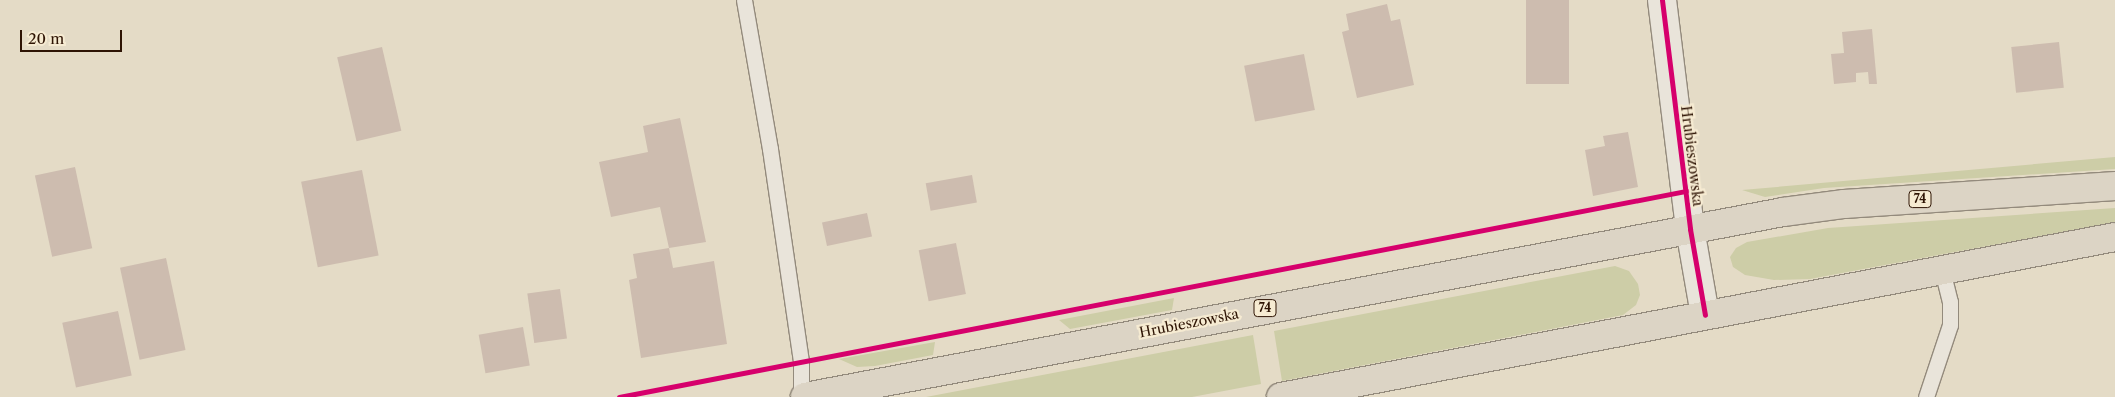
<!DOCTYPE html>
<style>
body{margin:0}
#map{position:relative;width:2115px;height:397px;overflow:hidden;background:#e4dbc6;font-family:"Libre Caslon Text",serif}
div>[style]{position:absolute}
.green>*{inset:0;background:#cdcda7}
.building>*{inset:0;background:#cdbcaf;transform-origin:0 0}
.roads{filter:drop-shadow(1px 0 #938a7c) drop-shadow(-1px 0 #938a7c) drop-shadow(0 1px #938a7c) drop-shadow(0 -1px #938a7c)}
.lane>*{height:15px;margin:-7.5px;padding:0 7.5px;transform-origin:7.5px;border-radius:7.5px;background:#e9e4da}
.street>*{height:28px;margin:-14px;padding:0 14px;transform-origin:14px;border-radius:14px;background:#e9e4da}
.primary>*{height:28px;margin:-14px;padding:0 14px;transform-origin:14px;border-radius:14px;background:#dcd4c5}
.cycleway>*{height:5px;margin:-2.5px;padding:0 2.5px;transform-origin:2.5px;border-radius:2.5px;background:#d6006c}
span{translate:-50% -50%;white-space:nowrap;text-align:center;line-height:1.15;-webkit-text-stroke:4.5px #f6ebd2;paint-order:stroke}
.shield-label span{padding:1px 4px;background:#f6ebd2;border:1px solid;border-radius:4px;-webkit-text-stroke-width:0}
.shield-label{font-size:12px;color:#2e1404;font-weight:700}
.street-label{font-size:14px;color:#2e1404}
.scale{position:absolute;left:20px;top:30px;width:102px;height:22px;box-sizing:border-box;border:2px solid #2e1404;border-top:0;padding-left:6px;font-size:15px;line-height:18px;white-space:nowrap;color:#2e1404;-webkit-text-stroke:4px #f6ebd2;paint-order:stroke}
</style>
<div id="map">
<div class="green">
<i style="clip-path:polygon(2115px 157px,2115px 169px,1824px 188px,1765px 197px,1742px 190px)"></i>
<i style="clip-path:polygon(2115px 208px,2115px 222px,1810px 279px,1774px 280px,1745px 275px,1733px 267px,1730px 257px,1736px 248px,1747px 242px,1828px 228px)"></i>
<i style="clip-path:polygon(1615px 266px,1629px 271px,1638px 284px,1640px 295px,1636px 305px,1623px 315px,1282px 381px,1274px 331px)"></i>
<i style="clip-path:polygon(1174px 298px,1172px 310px,1070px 329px,1059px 320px)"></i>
<i style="clip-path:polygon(1253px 335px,1261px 384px,1192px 397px,926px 397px)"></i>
<i style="clip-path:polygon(935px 342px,933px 355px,875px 366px,857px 367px,839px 359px)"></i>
</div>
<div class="building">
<i style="left:1526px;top:0;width:43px;height:84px"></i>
<i style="clip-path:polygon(1387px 4px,1391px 21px,1400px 19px,1414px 85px,1357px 98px,1342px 32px,1349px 30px,1346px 14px)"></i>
<i style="clip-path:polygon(1872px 29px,1877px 84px,1869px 84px,1868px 72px,1856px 73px,1856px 82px,1834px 84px,1831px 54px,1844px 53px,1842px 32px)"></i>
<i style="left:2059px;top:42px;width:46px;height:48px;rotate:84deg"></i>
<i style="left:382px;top:47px;width:86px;height:46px;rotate:77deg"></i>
<i style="left:1304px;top:54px;width:57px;height:61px;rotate:79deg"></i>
<i style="clip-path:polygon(680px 118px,706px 242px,669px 248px,660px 207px,611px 217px,599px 162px,648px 152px,643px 126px)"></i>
<i style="clip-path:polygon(1628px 132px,1638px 187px,1593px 196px,1585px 150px,1605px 146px,1603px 136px)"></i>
<i style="left:75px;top:167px;width:83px;height:41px;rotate:78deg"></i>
<i style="left:362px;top:170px;width:87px;height:62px;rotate:79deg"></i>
<i style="left:972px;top:175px;width:28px;height:47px;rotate:80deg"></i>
<i style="left:867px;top:213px;width:24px;height:46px;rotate:78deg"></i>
<i style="left:956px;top:243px;width:52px;height:38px;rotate:79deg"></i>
<i style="clip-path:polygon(669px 248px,673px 268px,714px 261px,727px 344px,641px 358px,629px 280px,637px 278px,633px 254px)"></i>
<i style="left:166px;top:258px;width:94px;height:47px;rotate:78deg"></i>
<i style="left:560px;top:289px;width:50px;height:33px;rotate:82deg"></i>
<i style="left:118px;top:311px;width:66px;height:57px;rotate:78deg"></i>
<i style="left:523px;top:327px;width:39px;height:45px;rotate:80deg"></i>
</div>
<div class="roads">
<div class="lane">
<i style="left:744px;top:0;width:151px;rotate:80.1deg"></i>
<i style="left:770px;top:149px;width:214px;rotate:81.7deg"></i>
<i style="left:801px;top:361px;width:36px;rotate:90deg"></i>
<i style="left:1926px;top:397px;width:76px;rotate:-71.6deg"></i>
<i style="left:1950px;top:325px;width:23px;rotate:-90deg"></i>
<i style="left:1950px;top:302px;width:34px;rotate:-104deg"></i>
</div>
<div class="street">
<i style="left:1662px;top:0;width:231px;rotate:83deg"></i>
<i style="left:1690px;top:229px;width:87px;rotate:80.1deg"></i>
</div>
<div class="primary">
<i style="left:805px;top:397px;width:995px;rotate:-10.71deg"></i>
<i style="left:1783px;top:212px;width:62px;rotate:-7.5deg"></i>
<i style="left:1844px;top:204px;width:272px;rotate:-3.8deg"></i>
<i style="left:1281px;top:397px;width:849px;rotate:-10.86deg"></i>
</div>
</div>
<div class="cycleway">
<i style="left:1662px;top:0;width:231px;rotate:83deg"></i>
<i style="left:1690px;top:229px;width:87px;rotate:80.1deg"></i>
<i style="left:619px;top:397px;width:1087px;rotate:-10.93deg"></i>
</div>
<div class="shield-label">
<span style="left:1920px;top:199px">74</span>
<span style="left:1265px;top:308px">74</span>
</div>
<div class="street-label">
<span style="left:1692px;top:156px;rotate:83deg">Hrubieszowska</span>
<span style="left:1189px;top:323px;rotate:-11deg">Hrubieszowska</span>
</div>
<div class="scale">20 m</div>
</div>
